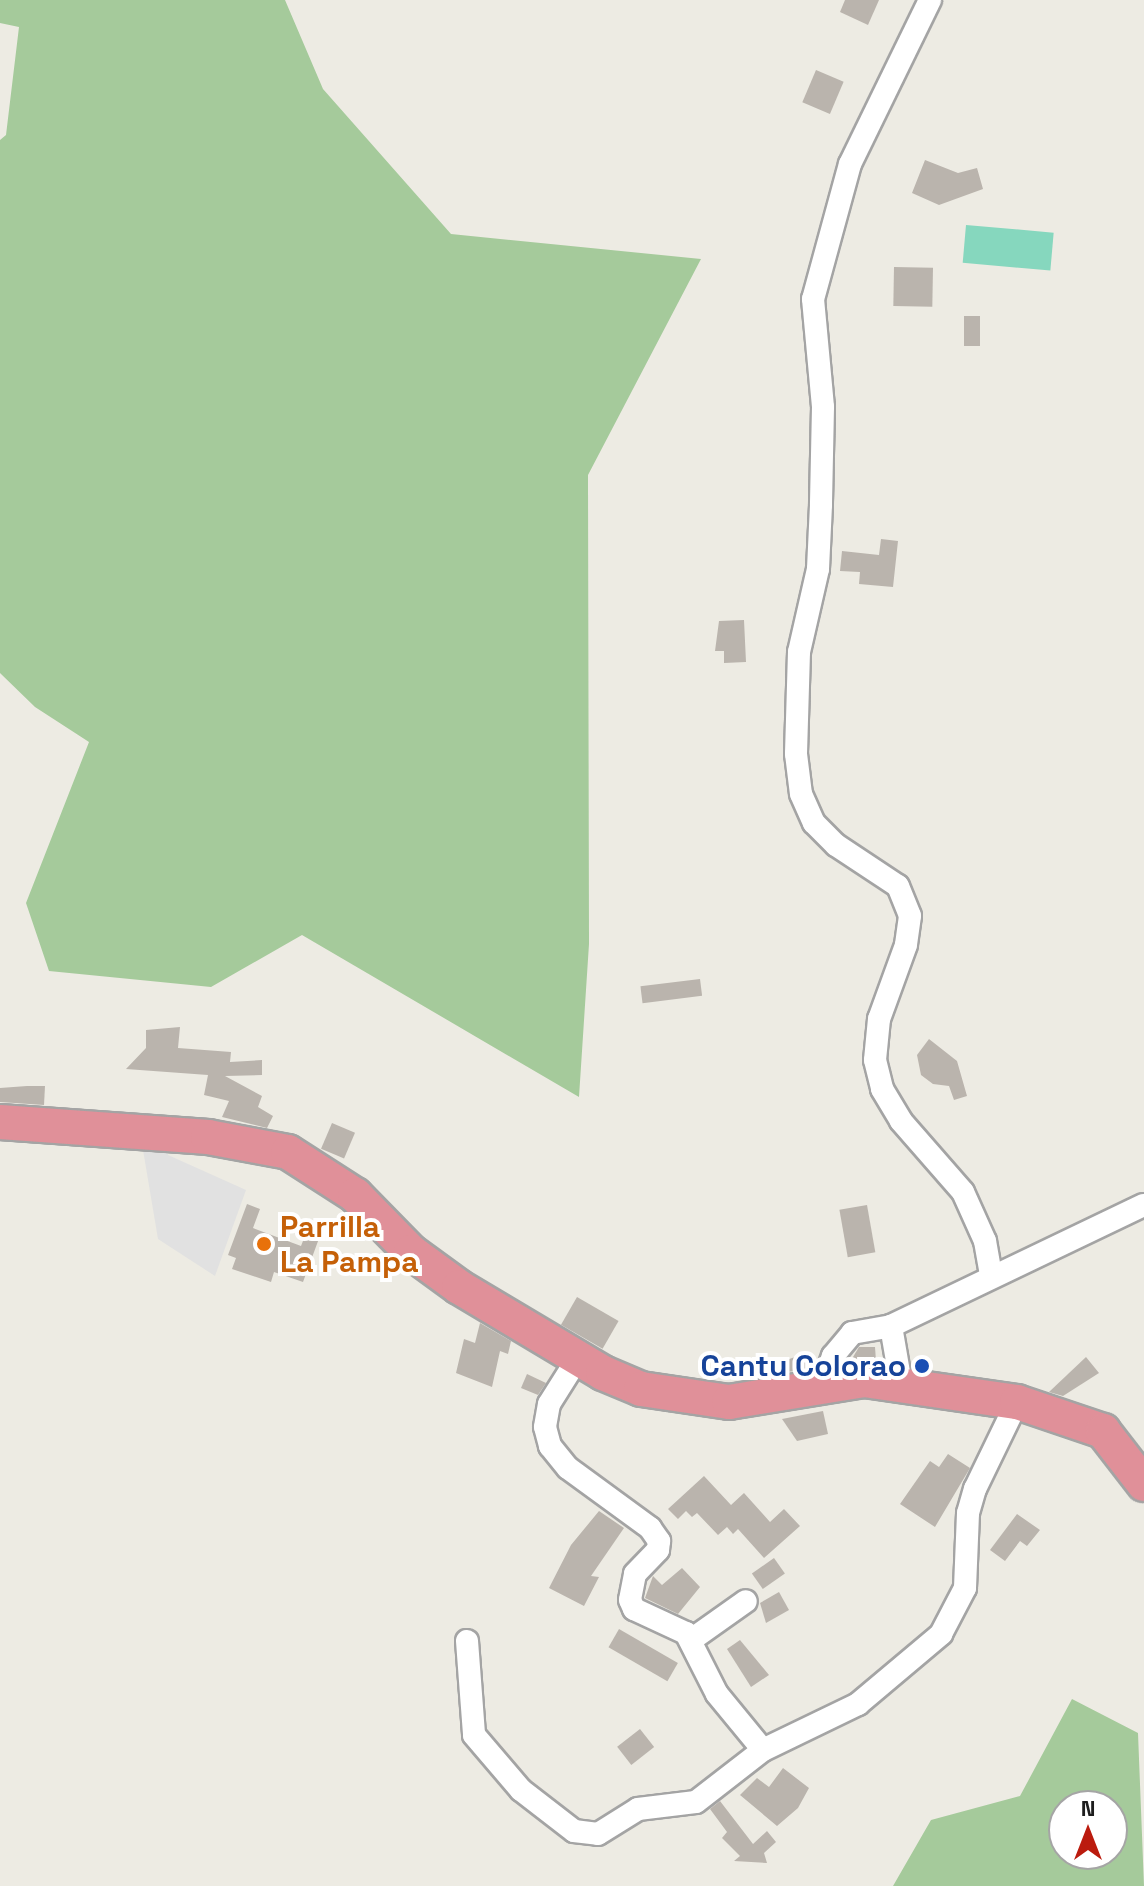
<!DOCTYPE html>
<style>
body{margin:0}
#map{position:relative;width:1144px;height:1886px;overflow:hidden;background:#edebe3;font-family:"Space Grotesk",sans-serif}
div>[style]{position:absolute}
.forest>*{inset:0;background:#a5ca9b}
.pitch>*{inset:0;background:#86d7be;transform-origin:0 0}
.parking>*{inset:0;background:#e1e1e1}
.building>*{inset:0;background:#bab4ad;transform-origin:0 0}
.roads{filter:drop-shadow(2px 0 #a4a4a4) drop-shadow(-2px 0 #a4a4a4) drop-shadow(0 2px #a4a4a4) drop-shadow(0 -2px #a4a4a4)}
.minor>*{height:22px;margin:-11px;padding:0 11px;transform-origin:11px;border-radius:11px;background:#fff}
.highway>*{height:34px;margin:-17px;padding:0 17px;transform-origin:17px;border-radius:17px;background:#e09099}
.dots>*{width:22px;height:22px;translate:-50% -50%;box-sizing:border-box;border:4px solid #fff;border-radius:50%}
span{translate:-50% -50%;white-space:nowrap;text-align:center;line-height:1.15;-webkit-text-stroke:8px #fff;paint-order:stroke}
.food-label{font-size:30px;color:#c56008;font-weight:700}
.left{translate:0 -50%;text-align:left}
.transit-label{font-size:30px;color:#164399;font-weight:700}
.right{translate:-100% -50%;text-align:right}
.north{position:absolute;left:1048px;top:1790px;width:80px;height:80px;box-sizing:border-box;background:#fff;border:2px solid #a5a5a5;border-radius:50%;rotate:0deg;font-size:22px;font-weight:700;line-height:32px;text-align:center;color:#1d1d1d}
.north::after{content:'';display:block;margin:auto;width:28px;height:36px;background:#bb1b0e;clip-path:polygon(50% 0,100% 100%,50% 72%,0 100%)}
</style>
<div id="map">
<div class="forest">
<i style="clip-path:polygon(0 0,285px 0,323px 89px,451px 234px,701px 259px,588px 475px,589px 944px,579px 1097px,302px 935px,211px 987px,49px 971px,26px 903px,89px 742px,35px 707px,0 673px,0 140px,6px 135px,19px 27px,0 23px)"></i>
<i style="clip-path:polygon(evenodd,1072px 1699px,1138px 1733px,1144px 1886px,893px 1886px,931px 1820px,1020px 1796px,1072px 1699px,1112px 1806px,1112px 1854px,1064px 1854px,1064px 1806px,1112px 1806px)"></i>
</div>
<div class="pitch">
<i style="left:966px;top:225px;width:88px;height:38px;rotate:5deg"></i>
</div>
<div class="parking">
<i style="clip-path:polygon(142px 1144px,166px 1145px,168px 1155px,246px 1190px,215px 1276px,158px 1239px)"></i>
</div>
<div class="building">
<i style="clip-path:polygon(845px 0,879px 0,868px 25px,840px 12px)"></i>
<i style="left:816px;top:70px;width:30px;height:35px;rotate:23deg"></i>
<i style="clip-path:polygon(925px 160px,958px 173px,977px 168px,983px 189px,939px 205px,912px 193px)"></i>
<i style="left:894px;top:267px;width:39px;height:39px;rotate:1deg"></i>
<i style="left:964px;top:316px;width:16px;height:30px"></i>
<i style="clip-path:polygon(881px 539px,898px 541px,893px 587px,859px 584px,860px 572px,840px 571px,842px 551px,879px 555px)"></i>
<i style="clip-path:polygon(744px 620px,746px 662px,724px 663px,724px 651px,715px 651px,719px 621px)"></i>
<i style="left:700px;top:979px;width:17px;height:60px;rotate:83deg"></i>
<i style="clip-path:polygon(180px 1027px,178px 1048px,231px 1052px,230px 1062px,262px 1060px,262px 1075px,225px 1076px,262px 1096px,258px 1107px,273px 1116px,267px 1128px,222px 1117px,229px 1101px,204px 1095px,208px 1075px,126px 1069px,146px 1048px,146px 1030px)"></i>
<i style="clip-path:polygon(929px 1039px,957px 1061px,967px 1096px,954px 1100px,949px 1086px,933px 1084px,921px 1075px,917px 1055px)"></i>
<i style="clip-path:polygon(27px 1086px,45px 1086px,44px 1105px,0 1102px,0 1088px)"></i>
<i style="left:332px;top:1123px;width:25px;height:28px;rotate:23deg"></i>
<i style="clip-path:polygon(247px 1204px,260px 1209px,253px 1228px,301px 1246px,308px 1228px,321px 1233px,303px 1282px,274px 1272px,271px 1282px,232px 1269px,236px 1258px,228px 1255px)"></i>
<i style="left:867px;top:1205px;width:48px;height:28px;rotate:80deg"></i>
<i style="left:577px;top:1297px;width:48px;height:32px;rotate:30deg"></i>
<i style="clip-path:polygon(480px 1323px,511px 1341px,508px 1354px,500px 1351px,492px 1387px,456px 1373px,464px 1339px,475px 1343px)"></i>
<i style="clip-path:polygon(859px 1347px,875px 1347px,876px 1361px,850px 1362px)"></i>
<i style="clip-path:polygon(803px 1354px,808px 1369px,767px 1375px,765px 1368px)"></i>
<i style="clip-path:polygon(1086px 1357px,1099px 1373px,1063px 1396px,1049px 1392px)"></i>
<i style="clip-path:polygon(527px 1374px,546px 1383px,538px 1395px,521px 1388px)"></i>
<i style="clip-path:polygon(823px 1411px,828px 1434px,797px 1441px,782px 1419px)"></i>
<i style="clip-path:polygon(948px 1454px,970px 1468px,935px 1527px,900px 1504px,930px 1461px,939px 1467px)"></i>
<i style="clip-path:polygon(704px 1476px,731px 1505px,744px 1493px,770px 1522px,784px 1509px,800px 1526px,764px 1558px,738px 1529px,733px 1534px,727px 1527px,718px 1535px,697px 1513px,692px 1517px,686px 1511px,678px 1519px,668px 1509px)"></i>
<i style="clip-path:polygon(599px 1511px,624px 1528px,591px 1576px,599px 1577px,584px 1606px,549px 1588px,571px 1545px)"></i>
<i style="clip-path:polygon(1017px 1514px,1040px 1530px,1027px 1546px,1020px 1541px,1005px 1561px,990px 1550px)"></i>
<i style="left:774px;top:1558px;width:19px;height:27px;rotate:55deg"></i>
<i style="clip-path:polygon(682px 1568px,700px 1587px,678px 1614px,645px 1598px,653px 1576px,662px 1585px)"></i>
<i style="clip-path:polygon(779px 1592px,789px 1610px,766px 1623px,760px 1603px)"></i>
<i style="left:619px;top:1629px;width:68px;height:21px;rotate:30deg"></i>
<i style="clip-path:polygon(740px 1640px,769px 1675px,751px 1687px,727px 1649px)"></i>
<i style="left:640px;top:1729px;width:23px;height:29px;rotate:52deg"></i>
<i style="clip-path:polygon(783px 1768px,809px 1788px,798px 1808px,777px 1826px,740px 1795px,757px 1778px,769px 1787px)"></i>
<i style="clip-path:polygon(720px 1801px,753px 1844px,767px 1831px,776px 1842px,764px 1853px,767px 1863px,734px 1861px,740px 1856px,722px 1838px,727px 1832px,710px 1809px)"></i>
</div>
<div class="roads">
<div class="minor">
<i style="left:930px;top:0;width:182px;rotate:116deg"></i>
<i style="left:850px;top:164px;width:140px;rotate:105.3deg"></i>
<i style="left:813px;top:299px;width:108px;rotate:84.7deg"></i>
<i style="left:823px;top:407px;width:98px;rotate:91.2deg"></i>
<i style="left:821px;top:505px;width:64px;rotate:92.7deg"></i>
<i style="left:818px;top:569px;width:85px;rotate:102.9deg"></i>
<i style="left:799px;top:652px;width:102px;rotate:91.7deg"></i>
<i style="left:796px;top:754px;width:40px;rotate:82.9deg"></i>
<i style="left:801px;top:794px;width:32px;rotate:66deg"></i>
<i style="left:814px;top:823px;width:31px;rotate:45deg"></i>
<i style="left:836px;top:845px;width:74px;rotate:33.5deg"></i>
<i style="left:898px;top:886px;width:32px;rotate:68deg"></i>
<i style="left:910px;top:916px;width:29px;rotate:98deg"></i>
<i style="left:906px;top:945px;width:79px;rotate:110deg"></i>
<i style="left:879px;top:1019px;width:41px;rotate:95.6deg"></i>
<i style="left:875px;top:1060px;width:30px;rotate:76deg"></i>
<i style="left:882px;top:1089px;width:37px;rotate:59deg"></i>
<i style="left:901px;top:1121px;width:94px;rotate:48.9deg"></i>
<i style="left:963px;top:1192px;width:54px;rotate:65.8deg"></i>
<i style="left:985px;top:1241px;width:36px;rotate:80deg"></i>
<i style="left:578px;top:1358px;width:54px;rotate:122.2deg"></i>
<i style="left:549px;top:1404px;width:23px;rotate:100deg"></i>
<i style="left:545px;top:1427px;width:20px;rotate:75deg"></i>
<i style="left:550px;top:1446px;width:28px;rotate:51deg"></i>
<i style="left:568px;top:1468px;width:102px;rotate:36.2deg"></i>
<i style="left:650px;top:1528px;width:16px;rotate:55deg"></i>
<i style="left:659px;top:1541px;width:9px;rotate:96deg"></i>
<i style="left:658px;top:1550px;width:33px;rotate:134deg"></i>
<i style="left:635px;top:1574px;width:26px;rotate:101deg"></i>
<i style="left:630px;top:1600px;width:10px;rotate:66deg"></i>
<i style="left:634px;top:1609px;width:57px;rotate:24.8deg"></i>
<i style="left:686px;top:1633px;width:68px;rotate:63.1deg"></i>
<i style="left:717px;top:1694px;width:72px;rotate:50.6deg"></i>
<i style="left:901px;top:1384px;width:59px;rotate:-99.8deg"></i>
<i style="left:891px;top:1326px;width:280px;rotate:-25.6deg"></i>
<i style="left:822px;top:1386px;width:32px;rotate:-70deg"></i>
<i style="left:833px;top:1356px;width:30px;rotate:-50deg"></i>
<i style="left:852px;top:1333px;width:40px;rotate:-10deg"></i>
<i style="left:691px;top:1640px;width:67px;rotate:-35.3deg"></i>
<i style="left:467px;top:1641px;width:94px;rotate:85.7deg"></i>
<i style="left:474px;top:1735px;width:72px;rotate:49.5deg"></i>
<i style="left:521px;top:1790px;width:67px;rotate:37.7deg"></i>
<i style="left:574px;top:1831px;width:24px;rotate:7deg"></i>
<i style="left:598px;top:1834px;width:47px;rotate:-32deg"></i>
<i style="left:638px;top:1809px;width:58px;rotate:-6.9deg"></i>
<i style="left:696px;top:1802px;width:85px;rotate:-37.8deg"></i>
<i style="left:763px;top:1750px;width:106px;rotate:-25.8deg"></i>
<i style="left:858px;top:1704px;width:109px;rotate:-40.1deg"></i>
<i style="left:941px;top:1634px;width:52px;rotate:-62.4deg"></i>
<i style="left:965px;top:1588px;width:75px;rotate:-87.7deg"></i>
<i style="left:968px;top:1513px;width:25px;rotate:-74deg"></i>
<i style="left:975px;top:1489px;width:97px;rotate:-64.2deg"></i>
</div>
<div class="highway">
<i style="left:0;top:1122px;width:209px;rotate:4.1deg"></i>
<i style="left:208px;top:1137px;width:81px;rotate:10.6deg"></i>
<i style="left:288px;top:1152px;width:80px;rotate:32.7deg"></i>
<i style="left:355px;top:1195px;width:80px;rotate:45.5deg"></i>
<i style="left:411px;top:1252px;width:59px;rotate:36.1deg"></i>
<i style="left:459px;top:1287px;width:168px;rotate:30.8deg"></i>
<i style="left:603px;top:1373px;width:41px;rotate:22.8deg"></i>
<i style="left:641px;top:1389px;width:89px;rotate:8.4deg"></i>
<i style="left:729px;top:1402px;width:137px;rotate:-9.3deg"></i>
<i style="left:864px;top:1380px;width:155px;rotate:8.2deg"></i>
<i style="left:1017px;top:1402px;width:91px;rotate:18.6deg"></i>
<i style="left:1103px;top:1431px;width:67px;rotate:52.3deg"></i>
</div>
</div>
<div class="dots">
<i style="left:264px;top:1244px;background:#e8710a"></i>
<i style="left:922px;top:1366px;background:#1a4fb4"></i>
</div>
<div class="food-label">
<span class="left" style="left:280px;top:1244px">Parrilla<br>La Pampa</span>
</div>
<div class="transit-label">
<span class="right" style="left:906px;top:1366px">Cantu Colorao</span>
</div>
<div class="north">N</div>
</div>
